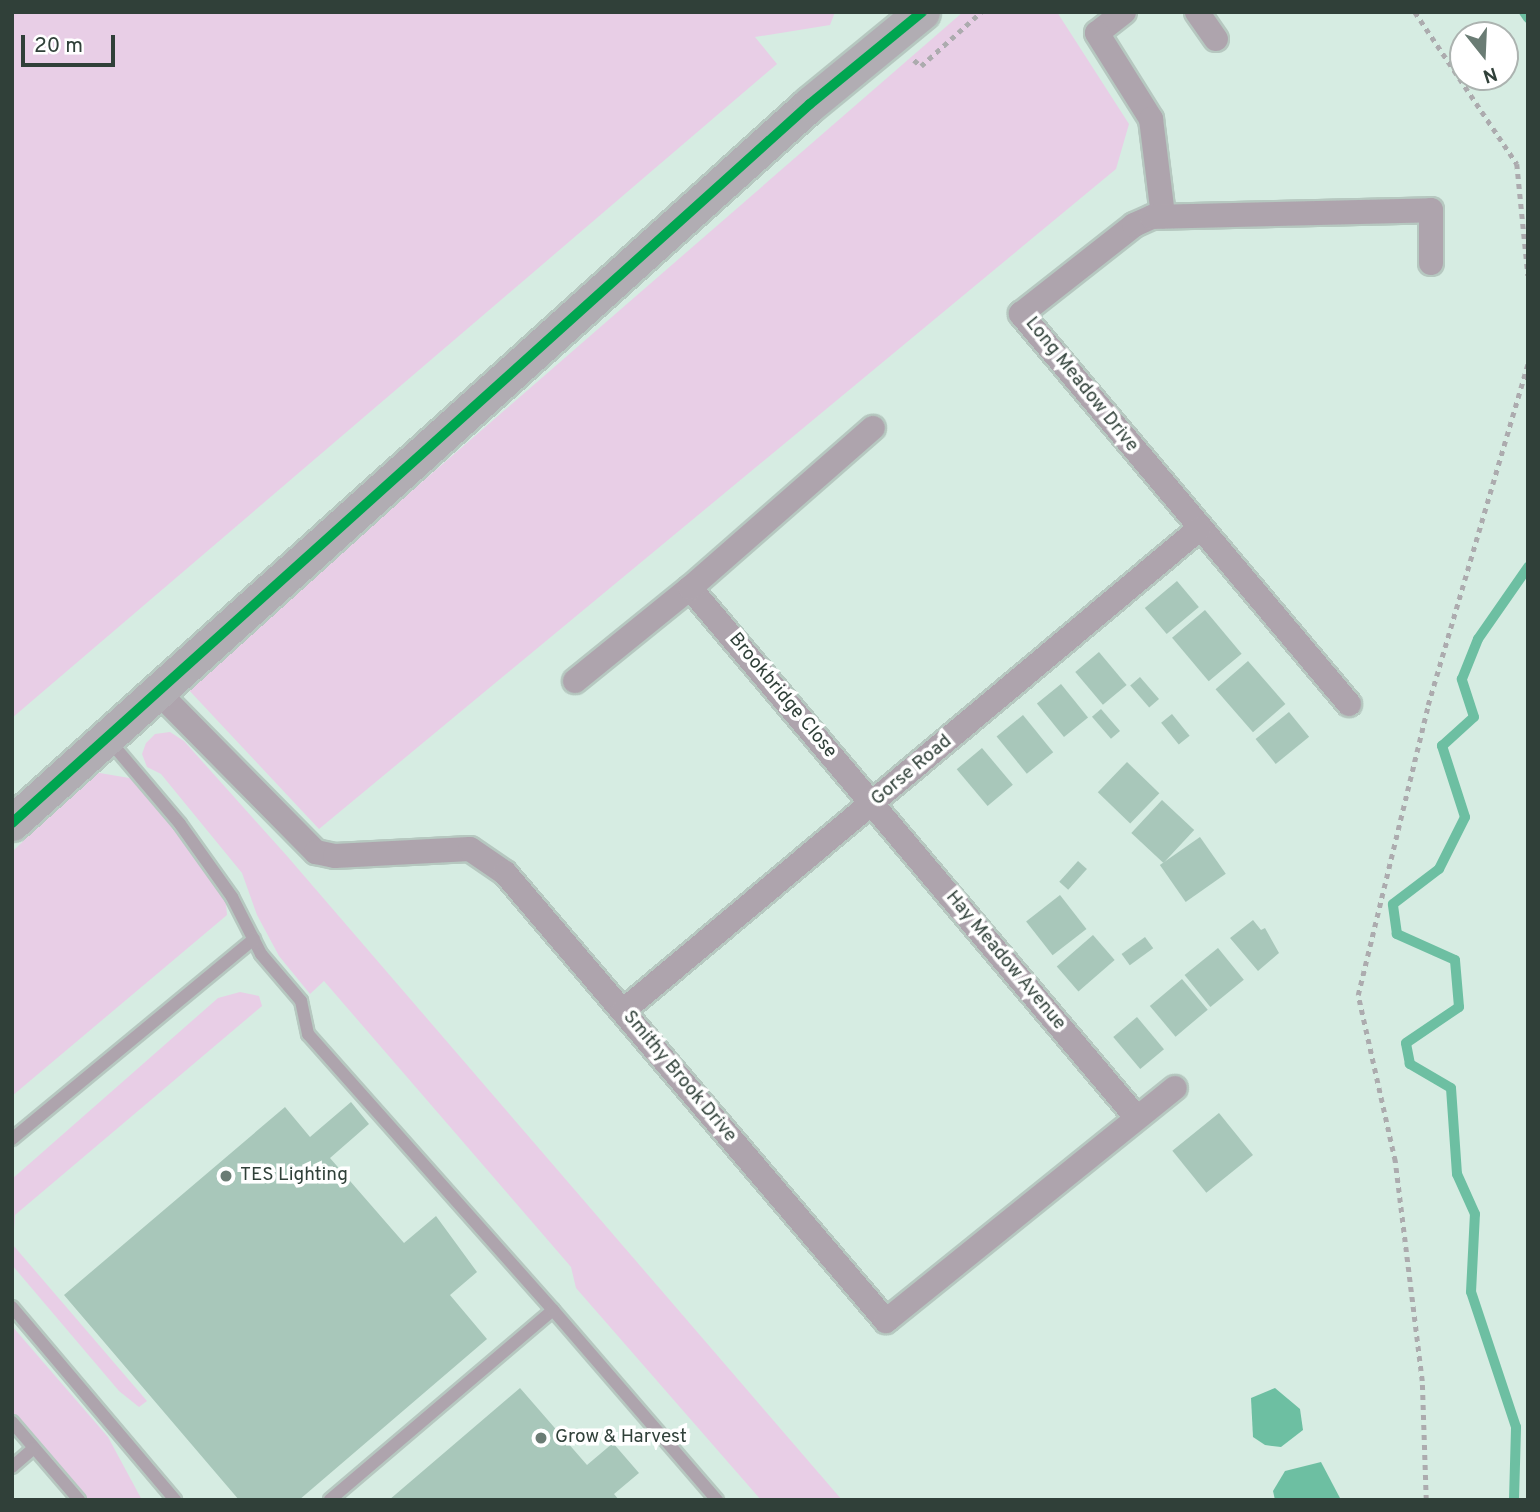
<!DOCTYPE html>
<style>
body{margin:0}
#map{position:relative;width:1540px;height:1512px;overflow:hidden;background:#d6ece2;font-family:Overpass,sans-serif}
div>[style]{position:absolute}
.green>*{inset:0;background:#e8cee6}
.water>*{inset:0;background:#6dbfa2}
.stream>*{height:10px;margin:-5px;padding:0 5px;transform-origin:5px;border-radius:5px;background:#6dbfa2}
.building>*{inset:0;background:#a8c7ba;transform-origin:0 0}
.path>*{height:4.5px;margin-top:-2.25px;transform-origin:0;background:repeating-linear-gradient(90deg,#acabae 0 5px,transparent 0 10px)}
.roads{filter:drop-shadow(2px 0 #b6c8c0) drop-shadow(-2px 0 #b6c8c0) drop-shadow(0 2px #b6c8c0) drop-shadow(0 -2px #b6c8c0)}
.lane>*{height:12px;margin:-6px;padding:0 6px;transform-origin:6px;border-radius:6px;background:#aea4ad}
.street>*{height:24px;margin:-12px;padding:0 12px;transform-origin:12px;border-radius:12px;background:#aea4ad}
.secondary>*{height:35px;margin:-17.5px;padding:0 17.5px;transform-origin:17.5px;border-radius:17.5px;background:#b1adb3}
.bus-1>*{height:10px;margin:-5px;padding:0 5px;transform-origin:5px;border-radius:5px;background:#00a651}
.dots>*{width:19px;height:19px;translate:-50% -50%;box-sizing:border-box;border:4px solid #fff;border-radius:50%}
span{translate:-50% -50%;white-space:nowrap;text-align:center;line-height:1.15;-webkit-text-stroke:7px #fff;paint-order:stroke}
.street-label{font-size:19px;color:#304039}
.poi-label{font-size:19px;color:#304039}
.left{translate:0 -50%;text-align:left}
.frame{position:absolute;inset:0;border:14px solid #304039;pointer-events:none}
.north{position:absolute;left:1449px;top:21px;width:70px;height:70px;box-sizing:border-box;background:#fff;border:2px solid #acb3b0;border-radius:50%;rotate:162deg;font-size:19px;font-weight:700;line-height:28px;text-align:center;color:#304039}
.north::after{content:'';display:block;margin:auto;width:24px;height:32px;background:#6a7c74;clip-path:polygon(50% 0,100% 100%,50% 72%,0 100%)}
.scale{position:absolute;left:21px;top:35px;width:94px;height:32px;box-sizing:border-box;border:4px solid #304039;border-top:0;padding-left:9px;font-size:21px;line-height:24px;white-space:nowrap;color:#304039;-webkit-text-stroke:5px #fff;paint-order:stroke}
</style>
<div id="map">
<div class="green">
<i style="clip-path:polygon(12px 12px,835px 12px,830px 25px,755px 37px,777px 64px,12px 718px)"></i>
<i style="clip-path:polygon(963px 12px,1057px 12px,1129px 124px,1116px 169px,319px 829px,186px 687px)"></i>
<i style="clip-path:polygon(170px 732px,184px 741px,287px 856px,842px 1500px,761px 1500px,576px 1288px,571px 1267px,324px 981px,310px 994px,279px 956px,257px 915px,242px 873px,161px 774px,147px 767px,142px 754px,146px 743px,155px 734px)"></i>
<i style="clip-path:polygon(94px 772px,135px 779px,225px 892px,227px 915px,12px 1096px,12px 852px)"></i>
<i style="clip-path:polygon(240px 992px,259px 996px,262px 1006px,15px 1215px,13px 1245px,147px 1401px,139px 1407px,119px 1391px,12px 1265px,12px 1179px,218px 998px)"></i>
<i style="clip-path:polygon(12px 1326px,108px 1437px,142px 1500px,86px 1500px,12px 1413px)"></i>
</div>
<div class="water">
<i style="clip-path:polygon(1275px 1388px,1300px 1409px,1303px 1430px,1281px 1447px,1265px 1445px,1253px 1437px,1251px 1398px)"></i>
<i style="clip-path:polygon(1321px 1462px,1341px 1500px,1275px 1500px,1273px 1491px,1285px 1471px)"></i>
</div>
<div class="stream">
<i style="left:1524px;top:12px;width:7px;rotate:56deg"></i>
<i style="left:1514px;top:1500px;width:73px;rotate:-88.4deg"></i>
<i style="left:1516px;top:1427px;width:142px;rotate:-108.4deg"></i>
<i style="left:1471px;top:1292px;width:78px;rotate:-87.1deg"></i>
<i style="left:1475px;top:1214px;width:44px;rotate:-114.2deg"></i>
<i style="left:1457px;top:1174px;width:86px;rotate:-94deg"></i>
<i style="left:1451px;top:1088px;width:48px;rotate:-149.7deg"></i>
<i style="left:1410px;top:1064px;width:21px;rotate:-101deg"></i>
<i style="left:1406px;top:1043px;width:64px;rotate:-34.2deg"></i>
<i style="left:1459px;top:1007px;width:47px;rotate:-94.9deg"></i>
<i style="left:1455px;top:960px;width:64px;rotate:-155.9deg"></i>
<i style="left:1397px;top:934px;width:30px;rotate:-98deg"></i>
<i style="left:1393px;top:904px;width:58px;rotate:-37.3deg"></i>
<i style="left:1439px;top:869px;width:58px;rotate:-63.4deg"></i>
<i style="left:1465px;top:817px;width:75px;rotate:-107.9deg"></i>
<i style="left:1442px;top:746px;width:43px;rotate:-42.2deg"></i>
<i style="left:1474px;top:717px;width:40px;rotate:-108deg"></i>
<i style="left:1462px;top:679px;width:43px;rotate:-68.2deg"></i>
<i style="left:1478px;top:639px;width:88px;rotate:-55.2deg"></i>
</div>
<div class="building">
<i style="left:1177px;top:581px;width:34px;height:42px;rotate:50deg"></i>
<i style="left:1205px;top:610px;width:57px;height:43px;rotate:50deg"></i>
<i style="left:1099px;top:652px;width:43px;height:31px;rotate:50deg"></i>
<i style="left:1248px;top:661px;width:57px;height:43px;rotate:49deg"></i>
<i style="left:1140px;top:677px;width:29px;height:13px;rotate:49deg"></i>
<i style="left:1061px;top:684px;width:43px;height:31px;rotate:51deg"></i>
<i style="left:1101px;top:709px;width:29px;height:12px;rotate:49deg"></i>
<i style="left:1289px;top:712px;width:32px;height:43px;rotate:51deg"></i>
<i style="left:1172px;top:714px;width:28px;height:14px;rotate:51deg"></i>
<i style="left:1023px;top:715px;width:48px;height:34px;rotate:51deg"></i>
<i style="left:982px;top:748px;width:48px;height:33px;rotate:50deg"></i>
<i style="left:1127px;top:762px;width:45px;height:42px;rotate:44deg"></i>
<i style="left:1162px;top:800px;width:44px;height:45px;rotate:43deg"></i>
<i style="left:1200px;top:837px;width:45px;height:49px;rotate:55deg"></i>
<i style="left:1078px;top:861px;width:12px;height:28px;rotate:42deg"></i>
<i style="left:1060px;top:895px;width:43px;height:43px;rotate:52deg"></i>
<i style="clip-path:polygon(1253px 920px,1261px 930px,1265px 928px,1279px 953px,1258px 971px,1230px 938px)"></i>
<i style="left:1093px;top:935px;width:33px;height:48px;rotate:49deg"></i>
<i style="left:1145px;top:937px;width:14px;height:29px;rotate:54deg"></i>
<i style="left:1218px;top:948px;width:41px;height:43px;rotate:51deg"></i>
<i style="left:1182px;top:979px;width:40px;height:42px;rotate:50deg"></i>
<i style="left:1137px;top:1017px;width:42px;height:31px;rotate:50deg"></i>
<i style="clip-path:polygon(351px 1102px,369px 1124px,330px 1158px,404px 1243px,436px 1216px,477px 1272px,450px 1295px,487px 1339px,299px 1500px,239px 1500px,64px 1295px,285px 1107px,310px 1137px)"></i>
<i style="left:1219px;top:1113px;width:54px;height:60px;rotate:51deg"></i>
<i style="clip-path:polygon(520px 1388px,587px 1465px,613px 1443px,639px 1473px,614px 1494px,619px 1500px,389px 1500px)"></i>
</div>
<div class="path">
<i style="left:1415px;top:12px;width:183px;rotate:56.1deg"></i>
<i style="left:1517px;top:164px;width:112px;rotate:84.3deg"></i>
<i style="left:914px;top:60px;width:9px;rotate:41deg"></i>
<i style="left:921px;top:66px;width:81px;rotate:-42deg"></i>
<i style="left:1426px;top:1500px;width:119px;rotate:-91.9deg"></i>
<i style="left:1422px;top:1381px;width:222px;rotate:-97deg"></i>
<i style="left:1395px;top:1161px;width:170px;rotate:-102.6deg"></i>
<i style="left:1358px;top:995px;width:298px;rotate:-76.4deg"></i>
<i style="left:1428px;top:705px;width:356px;rotate:-73.7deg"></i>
</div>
<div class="roads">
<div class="lane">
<i style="left:108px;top:739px;width:111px;rotate:49.7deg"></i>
<i style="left:180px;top:824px;width:90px;rotate:54.5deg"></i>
<i style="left:232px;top:897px;width:64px;rotate:63deg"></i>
<i style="left:261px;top:954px;width:62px;rotate:49.6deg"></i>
<i style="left:301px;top:1001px;width:34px;rotate:78deg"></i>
<i style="left:308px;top:1034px;width:369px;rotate:48.4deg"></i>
<i style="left:553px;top:1310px;width:293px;rotate:139.6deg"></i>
<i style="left:12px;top:1139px;width:314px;rotate:-39.6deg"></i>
<i style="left:12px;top:1307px;width:253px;rotate:49.8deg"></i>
<i style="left:553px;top:1310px;width:251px;rotate:49.2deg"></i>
<i style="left:12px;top:1422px;width:103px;rotate:49.3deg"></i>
<i style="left:12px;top:1467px;width:29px;rotate:-41deg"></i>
</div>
<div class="street">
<i style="left:1124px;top:12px;width:34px;rotate:142deg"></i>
<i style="left:1097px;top:33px;width:102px;rotate:57.9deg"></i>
<i style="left:1151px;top:119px;width:98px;rotate:82.9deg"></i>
<i style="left:1197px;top:12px;width:33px;rotate:55deg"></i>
<i style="left:690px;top:588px;width:693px;rotate:49.86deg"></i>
<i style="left:575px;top:681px;width:148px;rotate:-39deg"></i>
<i style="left:690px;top:588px;width:243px;rotate:-41.2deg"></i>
<i style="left:158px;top:692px;width:225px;rotate:45.4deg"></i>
<i style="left:316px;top:852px;width:19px;rotate:12deg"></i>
<i style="left:335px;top:856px;width:135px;rotate:-3deg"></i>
<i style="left:470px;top:849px;width:42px;rotate:34.4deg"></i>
<i style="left:505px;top:873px;width:588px;rotate:49.62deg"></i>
<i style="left:886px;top:1321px;width:371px;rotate:-38.9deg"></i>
<i style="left:1349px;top:704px;width:510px;rotate:-130.06deg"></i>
<i style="left:1021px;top:314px;width:144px;rotate:-38.2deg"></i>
<i style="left:1134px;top:225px;width:20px;rotate:-24deg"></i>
<i style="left:1152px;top:217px;width:279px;rotate:-1.4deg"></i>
<i style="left:1431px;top:210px;width:53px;rotate:90deg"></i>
<i style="left:623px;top:1011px;width:751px;rotate:-39.92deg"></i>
</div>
<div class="secondary">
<i style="left:12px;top:823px;width:1074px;rotate:-42.02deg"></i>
<i style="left:810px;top:104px;width:145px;rotate:-39.4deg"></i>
</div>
</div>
<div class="bus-1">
<i style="left:12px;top:823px;width:1074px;rotate:-42.02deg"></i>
<i style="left:810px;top:104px;width:145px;rotate:-39.4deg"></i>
</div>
<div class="dots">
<i style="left:226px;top:1176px;background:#6a7c74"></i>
<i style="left:541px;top:1438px;background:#6a7c74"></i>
</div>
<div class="street-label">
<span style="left:1081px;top:385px;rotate:51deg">Long Meadow Drive</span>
<span style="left:782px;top:696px;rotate:50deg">Brookbridge Close</span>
<span style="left:912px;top:771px;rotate:-40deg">Gorse Road</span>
<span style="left:1005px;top:961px;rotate:50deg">Hay Meadow Avenue</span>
<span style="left:679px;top:1077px;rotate:50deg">Smithy Brook Drive</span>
</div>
<div class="poi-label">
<span class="left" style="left:240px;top:1176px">TES Lighting</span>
<span class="left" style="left:555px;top:1438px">Grow &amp; Harvest</span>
</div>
<div class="frame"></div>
<div class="north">N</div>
<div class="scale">20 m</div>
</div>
